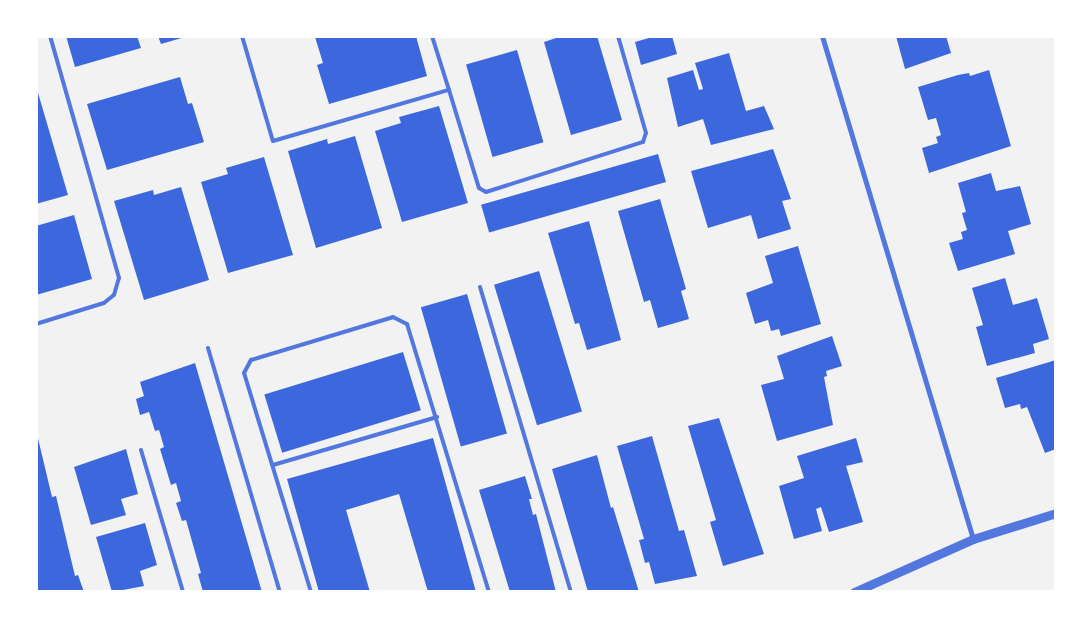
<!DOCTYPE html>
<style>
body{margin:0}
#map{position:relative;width:1092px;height:628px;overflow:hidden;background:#f2f2f2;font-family:"Fira Sans",sans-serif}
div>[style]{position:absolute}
.building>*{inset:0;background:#3d67dc;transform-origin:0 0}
.service>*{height:4px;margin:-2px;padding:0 2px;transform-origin:2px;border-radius:2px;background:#5277de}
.minor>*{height:5px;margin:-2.5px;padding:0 2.5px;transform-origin:2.5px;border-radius:2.5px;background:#5277de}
.tertiary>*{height:9px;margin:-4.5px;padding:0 4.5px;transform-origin:4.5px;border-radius:4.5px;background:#5277de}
span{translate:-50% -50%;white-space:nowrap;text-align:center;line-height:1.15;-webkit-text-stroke:4px #fff;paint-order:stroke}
.frame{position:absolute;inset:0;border:38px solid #fff;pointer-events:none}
</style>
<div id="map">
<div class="building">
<i style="clip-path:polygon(66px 36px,137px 36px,141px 48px,75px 67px)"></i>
<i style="clip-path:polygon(158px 36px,185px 36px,185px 37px,161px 44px)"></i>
<i style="clip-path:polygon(416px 36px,427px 76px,329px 104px,317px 65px,323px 63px,315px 37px)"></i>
<i style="clip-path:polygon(597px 36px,622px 120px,571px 135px,544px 42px,562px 36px)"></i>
<i style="clip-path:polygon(656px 36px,672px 36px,677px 54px,641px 65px,635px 42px)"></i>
<i style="clip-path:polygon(896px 36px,946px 36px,951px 53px,905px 69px)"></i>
<i style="left:517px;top:50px;width:96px;height:53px;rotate:74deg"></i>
<i style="clip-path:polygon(729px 53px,746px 111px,764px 106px,774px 129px,711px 145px,703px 119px,678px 127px,667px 78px,693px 70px,699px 90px,703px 89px,695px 63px)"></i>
<i style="clip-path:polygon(989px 70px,1011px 146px,929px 173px,922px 148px,938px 143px,936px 137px,941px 135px,936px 118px,928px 120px,918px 87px,958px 75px,969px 73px,970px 76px)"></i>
<i style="clip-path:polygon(180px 77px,188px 104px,192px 103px,204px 142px,107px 170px,87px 104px)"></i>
<i style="clip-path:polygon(36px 86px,68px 195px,36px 204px)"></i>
<i style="clip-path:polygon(439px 106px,468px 203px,402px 222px,375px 131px,401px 123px,399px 117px)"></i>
<i style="clip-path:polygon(355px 136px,382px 228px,316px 248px,288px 151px,327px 139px,328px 144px)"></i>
<i style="clip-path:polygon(773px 149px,791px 199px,782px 201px,791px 229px,758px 239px,751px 215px,708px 228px,691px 171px)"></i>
<i style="left:658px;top:154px;width:29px;height:184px;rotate:74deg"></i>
<i style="clip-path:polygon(264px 157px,293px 255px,228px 273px,201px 182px,228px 174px,226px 168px)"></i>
<i style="clip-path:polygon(991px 173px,996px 191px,1020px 186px,1031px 224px,1008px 231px,1015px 254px,958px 271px,949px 243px,963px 239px,961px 232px,967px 230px,962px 213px,966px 212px,958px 183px)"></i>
<i style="clip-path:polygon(181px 187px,209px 280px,144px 300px,114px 201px,153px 190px,154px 195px)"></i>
<i style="clip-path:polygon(660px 199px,686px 289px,681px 291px,689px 319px,658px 328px,650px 300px,644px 302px,618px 211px)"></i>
<i style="clip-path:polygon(74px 215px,92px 279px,36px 295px,36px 226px)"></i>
<i style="clip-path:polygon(589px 221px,621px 340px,587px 350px,579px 323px,575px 324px,548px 233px)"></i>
<i style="clip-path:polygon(798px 246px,821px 324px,781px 336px,779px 329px,771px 331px,768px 320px,755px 324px,746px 293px,773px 283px,765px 256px)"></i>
<i style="left:539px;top:271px;width:147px;height:47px;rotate:73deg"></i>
<i style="clip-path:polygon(1005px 278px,1013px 305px,1037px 298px,1049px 339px,1033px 344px,1035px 353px,987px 366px,976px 327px,983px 325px,972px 288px)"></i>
<i style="left:467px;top:294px;width:145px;height:48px;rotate:74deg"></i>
<i style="clip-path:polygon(832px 336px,842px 366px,826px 371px,827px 376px,824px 377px,833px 425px,777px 441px,761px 385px,784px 379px,777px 356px)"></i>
<i style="left:403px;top:352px;width:61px;height:145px;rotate:73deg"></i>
<i style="clip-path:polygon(1056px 360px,1056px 449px,1045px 453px,1027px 407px,1021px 409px,1020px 404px,1005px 408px,996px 378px)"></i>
<i style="clip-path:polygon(195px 363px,262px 592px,203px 592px,198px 574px,201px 573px,186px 520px,182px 521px,176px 503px,181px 501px,176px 483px,171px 485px,160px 449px,164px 447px,159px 430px,155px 431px,149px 412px,140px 415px,136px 399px,144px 396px,140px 382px)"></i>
<i style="clip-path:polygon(719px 418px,764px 554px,723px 566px,710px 522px,716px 520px,688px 426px)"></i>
<i style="clip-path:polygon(36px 430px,52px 497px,56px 496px,75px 576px,78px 575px,84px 592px,36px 592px)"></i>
<i style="clip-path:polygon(652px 436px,679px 531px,684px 530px,697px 576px,655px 584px,649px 562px,645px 563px,639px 540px,644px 539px,617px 446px)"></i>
<i style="clip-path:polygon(433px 438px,476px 592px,428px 592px,399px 494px,346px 510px,370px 592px,319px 592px,287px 479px)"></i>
<i style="clip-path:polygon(856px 438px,863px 462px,846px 466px,863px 522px,829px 532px,821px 507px,816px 509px,822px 531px,794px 539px,779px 486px,804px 478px,797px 456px)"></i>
<i style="clip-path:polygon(126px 449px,138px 494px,121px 499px,126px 515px,91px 525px,74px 467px)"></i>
<i style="clip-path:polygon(597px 455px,611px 508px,613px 507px,639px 592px,588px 592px,552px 469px)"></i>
<i style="clip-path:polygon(525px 476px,532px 499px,529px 499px,533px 515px,536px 514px,556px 592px,510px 592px,479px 490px)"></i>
<i style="clip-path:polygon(145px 523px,157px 565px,140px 571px,144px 586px,112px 592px,96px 537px)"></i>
</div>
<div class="service">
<i style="left:242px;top:36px;width:109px;rotate:73.6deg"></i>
<i style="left:273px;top:141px;width:183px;rotate:-16.2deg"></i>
<i style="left:449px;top:90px;width:57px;rotate:-107.5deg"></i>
<i style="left:449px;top:90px;width:102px;rotate:73deg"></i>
<i style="left:479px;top:188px;width:8px;rotate:30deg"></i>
<i style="left:486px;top:192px;width:165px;rotate:-17.7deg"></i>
<i style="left:643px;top:142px;width:9px;rotate:-72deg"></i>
<i style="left:646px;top:133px;width:101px;rotate:-106.1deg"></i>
<i style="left:480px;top:287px;width:318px;rotate:73.4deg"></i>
<i style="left:36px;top:324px;width:71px;rotate:-17.2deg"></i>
<i style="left:104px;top:303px;width:13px;rotate:-39deg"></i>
<i style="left:114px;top:295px;width:18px;rotate:-74deg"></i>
<i style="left:119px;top:278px;width:252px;rotate:-105.9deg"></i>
<i style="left:208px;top:348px;width:254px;rotate:73.6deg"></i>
<i style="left:141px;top:450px;width:148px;rotate:73.5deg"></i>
<i style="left:273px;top:465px;width:171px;rotate:-16.3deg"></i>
<i style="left:311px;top:592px;width:229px;rotate:-107deg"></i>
<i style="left:244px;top:373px;width:15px;rotate:-62deg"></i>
<i style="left:251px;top:360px;width:148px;rotate:-16.8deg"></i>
<i style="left:393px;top:317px;width:16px;rotate:27deg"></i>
<i style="left:407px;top:324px;width:280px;rotate:73deg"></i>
</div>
<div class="minor">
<i style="left:822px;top:36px;width:525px;rotate:73.29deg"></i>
</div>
<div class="tertiary">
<i style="left:854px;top:592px;width:130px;rotate:-24deg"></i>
<i style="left:973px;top:539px;width:87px;rotate:-17.4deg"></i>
</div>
<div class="frame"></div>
</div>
